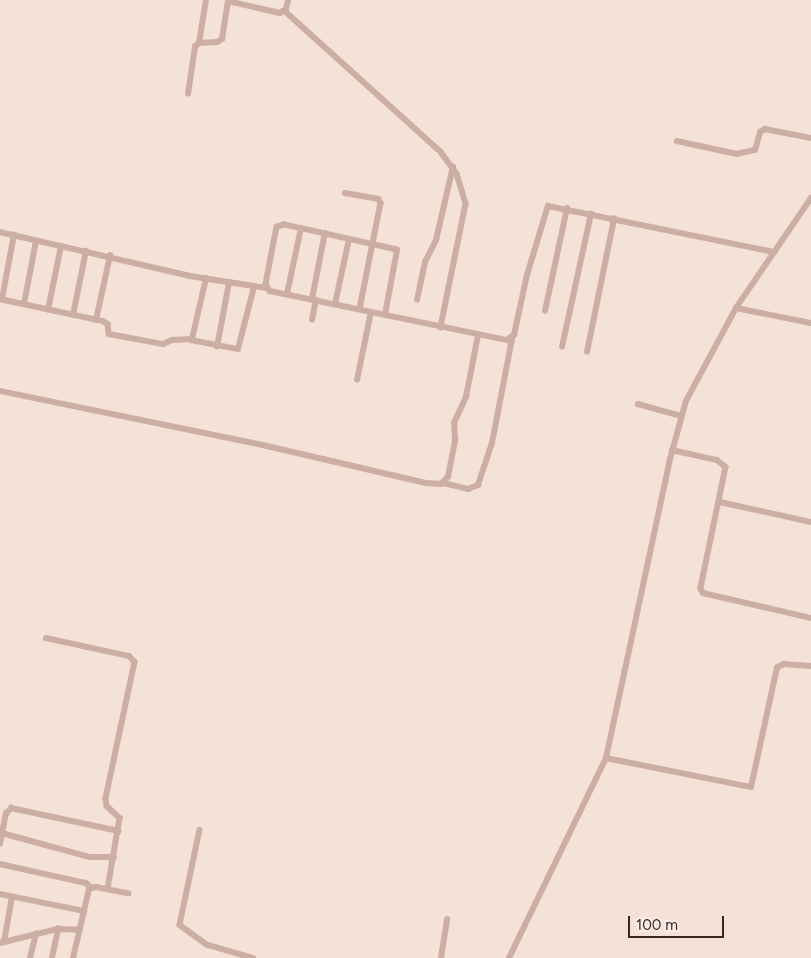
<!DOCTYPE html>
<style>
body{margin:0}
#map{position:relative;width:811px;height:958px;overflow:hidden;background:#f4e1d7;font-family:Figtree,sans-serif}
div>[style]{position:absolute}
.street>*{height:5.5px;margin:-2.75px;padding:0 2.75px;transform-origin:2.75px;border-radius:2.75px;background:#cdaea2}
span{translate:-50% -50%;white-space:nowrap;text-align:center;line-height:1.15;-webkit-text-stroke:5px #fbece4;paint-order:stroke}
.scale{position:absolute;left:628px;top:916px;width:96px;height:22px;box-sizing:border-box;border:2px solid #362725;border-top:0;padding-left:6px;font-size:15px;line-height:18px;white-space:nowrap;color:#362725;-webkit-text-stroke:4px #fbece4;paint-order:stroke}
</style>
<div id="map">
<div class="street">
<i style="left:228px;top:1px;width:53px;rotate:13deg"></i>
<i style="left:280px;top:13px;width:7px;rotate:-34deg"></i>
<i style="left:286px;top:9px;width:9px;rotate:-77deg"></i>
<i style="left:285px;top:11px;width:210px;rotate:42.1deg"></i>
<i style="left:441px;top:152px;width:27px;rotate:54deg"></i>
<i style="left:457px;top:174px;width:31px;rotate:73deg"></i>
<i style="left:466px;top:204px;width:126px;rotate:101.5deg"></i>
<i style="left:199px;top:43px;width:44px;rotate:-80.8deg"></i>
<i style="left:188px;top:94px;width:48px;rotate:-81.5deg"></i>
<i style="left:195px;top:47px;width:6px;rotate:-45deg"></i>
<i style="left:199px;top:43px;width:18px;rotate:-3deg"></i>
<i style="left:217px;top:42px;width:6px;rotate:-31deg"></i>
<i style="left:222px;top:39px;width:39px;rotate:-81deg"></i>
<i style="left:677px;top:141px;width:61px;rotate:12.2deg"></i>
<i style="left:737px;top:154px;width:18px;rotate:-13deg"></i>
<i style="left:755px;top:150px;width:19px;rotate:-74deg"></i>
<i style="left:760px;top:132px;width:6px;rotate:-31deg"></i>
<i style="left:765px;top:129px;width:47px;rotate:11.1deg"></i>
<i style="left:345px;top:193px;width:34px;rotate:10deg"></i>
<i style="left:378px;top:199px;width:5px;rotate:53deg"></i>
<i style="left:381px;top:203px;width:108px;rotate:101.2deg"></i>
<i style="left:0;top:232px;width:195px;rotate:13deg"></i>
<i style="left:190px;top:276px;width:78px;rotate:8.9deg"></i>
<i style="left:287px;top:294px;width:67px;rotate:-78deg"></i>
<i style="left:0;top:299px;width:105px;rotate:12.1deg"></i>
<i style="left:103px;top:321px;width:6px;rotate:31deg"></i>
<i style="left:108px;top:324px;width:10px;rotate:84deg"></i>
<i style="left:109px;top:334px;width:55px;rotate:10.5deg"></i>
<i style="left:163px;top:344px;width:10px;rotate:-24deg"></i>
<i style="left:172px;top:340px;width:20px;rotate:-3deg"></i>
<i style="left:192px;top:339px;width:62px;rotate:-76.9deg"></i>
<i style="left:2px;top:299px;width:65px;rotate:-79.4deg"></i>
<i style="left:312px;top:299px;width:67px;rotate:-78.9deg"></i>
<i style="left:417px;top:300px;width:39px;rotate:-78deg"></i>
<i style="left:425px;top:262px;width:25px;rotate:-63deg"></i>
<i style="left:436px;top:240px;width:75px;rotate:-76.9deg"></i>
<i style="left:24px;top:304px;width:64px;rotate:-79.2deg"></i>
<i style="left:335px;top:304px;width:66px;rotate:-77.8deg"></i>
<i style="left:736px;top:308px;width:76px;rotate:11.3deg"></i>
<i style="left:48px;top:310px;width:65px;rotate:-78.5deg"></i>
<i style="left:545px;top:311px;width:105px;rotate:-77.9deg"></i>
<i style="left:73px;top:315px;width:65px;rotate:-78.5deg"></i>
<i style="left:385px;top:315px;width:66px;rotate:-79.5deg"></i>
<i style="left:397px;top:250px;width:115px;rotate:-167.4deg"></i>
<i style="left:285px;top:225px;width:8px;rotate:166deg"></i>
<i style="left:277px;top:227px;width:58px;rotate:100.9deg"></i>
<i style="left:266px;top:284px;width:8px;rotate:60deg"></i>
<i style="left:270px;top:291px;width:242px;rotate:11.7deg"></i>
<i style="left:507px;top:340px;width:9px;rotate:-36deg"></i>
<i style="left:514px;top:335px;width:61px;rotate:-77.8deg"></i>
<i style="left:527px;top:275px;width:72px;rotate:-73.1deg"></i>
<i style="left:548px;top:206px;width:231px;rotate:11.5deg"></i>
<i style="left:96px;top:320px;width:66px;rotate:-77.7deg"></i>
<i style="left:312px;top:320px;width:20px;rotate:-79deg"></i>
<i style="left:191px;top:340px;width:48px;rotate:10.8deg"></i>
<i style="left:238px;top:349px;width:64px;rotate:-75.5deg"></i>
<i style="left:217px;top:347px;width:65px;rotate:-79.4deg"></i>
<i style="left:562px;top:347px;width:136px;rotate:-77.7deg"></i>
<i style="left:587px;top:352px;width:136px;rotate:-78.5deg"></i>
<i style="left:357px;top:380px;width:69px;rotate:-78.4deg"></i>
<i style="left:0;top:391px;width:268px;rotate:11.6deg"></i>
<i style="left:263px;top:445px;width:167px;rotate:13.1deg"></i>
<i style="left:426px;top:483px;width:15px;rotate:4deg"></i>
<i style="left:441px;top:484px;width:10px;rotate:-45deg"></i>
<i style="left:448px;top:477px;width:38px;rotate:-79deg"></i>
<i style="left:455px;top:440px;width:17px;rotate:-93deg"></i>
<i style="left:454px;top:423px;width:29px;rotate:-65deg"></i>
<i style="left:466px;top:397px;width:63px;rotate:-79deg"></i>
<i style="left:638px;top:404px;width:45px;rotate:15.6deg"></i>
<i style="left:672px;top:450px;width:46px;rotate:12.5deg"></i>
<i style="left:717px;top:460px;width:11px;rotate:38deg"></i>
<i style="left:726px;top:467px;width:124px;rotate:101.7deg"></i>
<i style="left:701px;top:588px;width:5px;rotate:68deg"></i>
<i style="left:703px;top:593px;width:111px;rotate:13deg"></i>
<i style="left:444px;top:483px;width:25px;rotate:14deg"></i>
<i style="left:468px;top:489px;width:11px;rotate:-22deg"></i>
<i style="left:478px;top:485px;width:44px;rotate:-71.6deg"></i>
<i style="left:492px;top:443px;width:106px;rotate:-79.1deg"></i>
<i style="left:720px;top:502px;width:93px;rotate:12.4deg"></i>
<i style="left:46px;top:638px;width:85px;rotate:12.2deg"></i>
<i style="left:129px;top:656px;width:8px;rotate:45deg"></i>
<i style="left:135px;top:662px;width:140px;rotate:102deg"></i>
<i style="left:106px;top:799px;width:7px;rotate:82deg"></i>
<i style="left:107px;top:806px;width:18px;rotate:43deg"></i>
<i style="left:120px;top:818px;width:72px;rotate:99.6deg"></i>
<i style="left:606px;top:758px;width:148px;rotate:11.3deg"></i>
<i style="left:751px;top:787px;width:122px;rotate:-77.7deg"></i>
<i style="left:777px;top:668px;width:8px;rotate:-30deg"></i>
<i style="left:784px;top:664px;width:27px;rotate:4deg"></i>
<i style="left:200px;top:830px;width:97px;rotate:101.9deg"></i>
<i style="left:180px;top:925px;width:34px;rotate:36deg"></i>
<i style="left:208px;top:945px;width:47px;rotate:16.1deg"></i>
<i style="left:2px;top:833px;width:91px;rotate:15.3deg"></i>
<i style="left:90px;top:857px;width:24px"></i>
<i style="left:0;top:844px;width:31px;rotate:-79deg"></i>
<i style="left:6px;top:814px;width:8px;rotate:-50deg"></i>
<i style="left:11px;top:808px;width:110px;rotate:12deg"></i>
<i style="left:0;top:864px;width:88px;rotate:12.5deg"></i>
<i style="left:86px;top:883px;width:6px;rotate:39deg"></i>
<i style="left:0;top:894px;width:86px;rotate:11.4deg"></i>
<i style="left:4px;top:942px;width:46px;rotate:-79.9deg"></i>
<i style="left:0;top:943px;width:59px;rotate:-13.8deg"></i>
<i style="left:57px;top:929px;width:23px;rotate:2deg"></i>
<i style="left:30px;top:958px;width:25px;rotate:-76deg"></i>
<i style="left:52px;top:958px;width:30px;rotate:-78deg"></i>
<i style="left:73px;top:958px;width:71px;rotate:-76.9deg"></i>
<i style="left:89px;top:889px;width:7px;rotate:-16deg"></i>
<i style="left:96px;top:887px;width:33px;rotate:11deg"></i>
<i style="left:441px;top:958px;width:39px;rotate:-81deg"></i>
<i style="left:509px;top:958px;width:222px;rotate:-64.1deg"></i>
<i style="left:606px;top:758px;width:302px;rotate:-77.9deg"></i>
<i style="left:669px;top:463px;width:64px;rotate:-74.7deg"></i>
<i style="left:686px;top:401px;width:106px;rotate:-61.7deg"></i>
<i style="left:736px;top:308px;width:133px;rotate:-55.7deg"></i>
</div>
<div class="scale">100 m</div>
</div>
